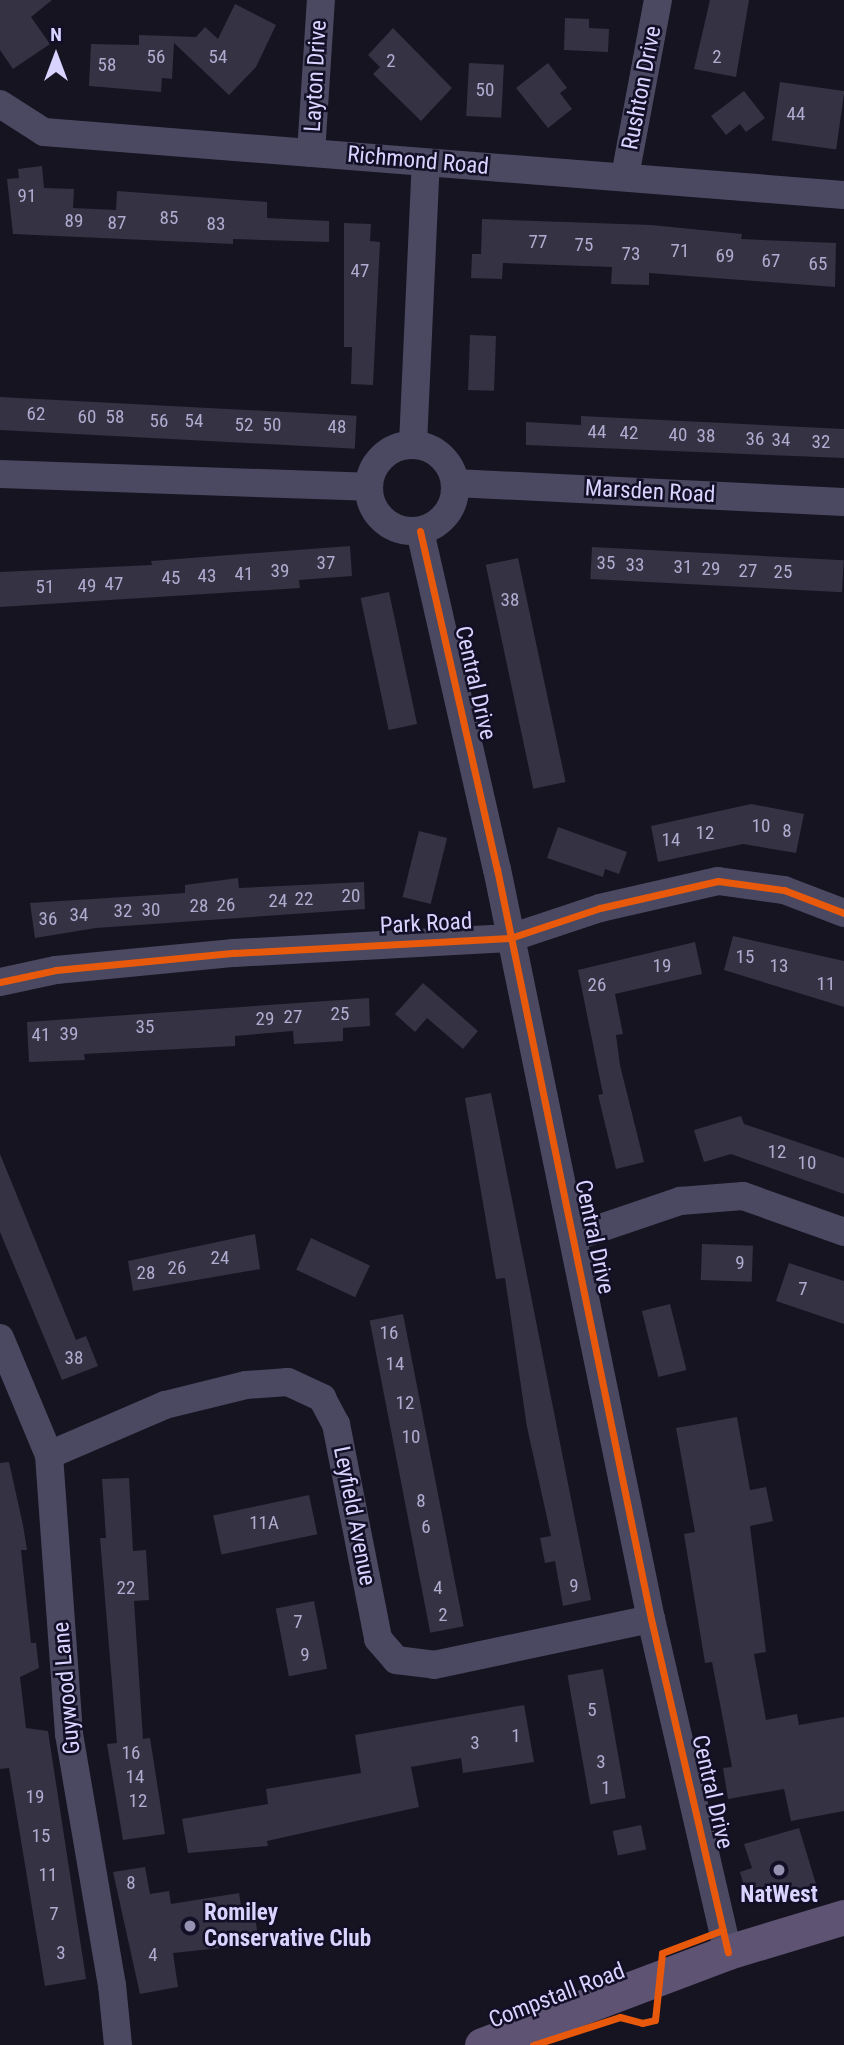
<!DOCTYPE html>
<style>
body{margin:0}
#map{position:relative;width:844px;height:2045px;overflow:hidden;background:#161421;font-family:"Roboto Condensed",sans-serif}
div>[style]{position:absolute}
.building>*{inset:0;background:#343243;transform-origin:0 0}
.minor>*{height:28px;margin:-14px;padding:0 14px;transform-origin:14px;border-radius:14px;background:#4a4961}
.minor>.ring{margin:-14px;padding:0;box-sizing:content-box;background:none;border:28px solid #4a4961;border-radius:50%}
.major>*{height:35px;margin:-17.5px;padding:0 17.5px;transform-origin:17.5px;border-radius:17.5px;background:#5e5373}
.cycleway>*{height:7px;margin:-3.5px;padding:0 3.5px;transform-origin:3.5px;border-radius:3.5px;background:#e8590c}
.dots>*{width:19px;height:19px;translate:-50% -50%;box-sizing:border-box;border:4px solid #130f26;border-radius:50%}
span{translate:-50% -50%;white-space:nowrap;text-align:center;line-height:1.15;-webkit-text-stroke:5px #130f26;paint-order:stroke}
.number-label{font-size:19px;color:#b0acd0}
.number-label span{-webkit-text-stroke-width:0}
.street-label{font-size:23px;color:#d9d4ff}
.poi-label{font-size:23px;color:#d9d4ff;font-weight:700}
.left{translate:0 -50%;text-align:left}
.north{position:absolute;left:21px;top:21px;width:70px;height:70px;-webkit-text-stroke:5px #130f26;paint-order:stroke;rotate:0deg;font-size:19px;font-weight:700;line-height:28px;text-align:center;color:#d9d4ff}
.north::after{content:'';display:block;margin:auto;width:24px;height:32px;background:#d9d4ff;clip-path:polygon(50% 0,100% 100%,50% 72%,0 100%)}
</style>
<div id="map">
<div class="building">
<i style="clip-path:polygon(0 0,52px 0,31px 17px,50px 44px,13px 69px,0 50px)"></i>
<i style="clip-path:polygon(710px 0,749px 0,736px 77px,694px 69px)"></i>
<i style="clip-path:polygon(235px 4px,276px 25px,256px 67px,229px 95px,174px 43px,172px 79px,162px 78px,161px 92px,89px 86px,91px 44px,139px 45px,139px 35px,196px 37px,205px 27px,218px 39px)"></i>
<i style="clip-path:polygon(565px 18px,589px 19px,589px 28px,609px 29px,608px 52px,564px 50px)"></i>
<i style="clip-path:polygon(393px 28px,452px 88px,421px 121px,373px 74px,380px 67px,368px 55px)"></i>
<i style="left:469px;top:63px;width:35px;height:53px;rotate:3deg"></i>
<i style="clip-path:polygon(548px 63px,567px 88px,560px 93px,572px 109px,548px 128px,516px 88px)"></i>
<i style="left:780px;top:82px;width:65px;height:59px;rotate:8deg"></i>
<i style="clip-path:polygon(744px 91px,765px 118px,746px 132px,740px 124px,726px 135px,711px 116px)"></i>
<i style="clip-path:polygon(42px 166px,44px 188px,74px 189px,73px 208px,116px 210px,117px 191px,267px 202px,267px 218px,329px 221px,329px 242px,233px 239px,233px 244px,13px 234px,7px 179px,19px 178px,18px 169px)"></i>
<i style="clip-path:polygon(482px 219px,651px 225px,742px 234px,741px 239px,836px 243px,835px 287px,649px 273px,649px 285px,611px 284px,612px 267px,503px 263px,502px 279px,471px 278px,472px 254px,481px 254px)"></i>
<i style="clip-path:polygon(344px 223px,371px 224px,370px 241px,380px 242px,373px 385px,351px 384px,352px 347px,344px 347px)"></i>
<i style="left:470px;top:335px;width:26px;height:55px;rotate:2deg"></i>
<i style="left:0;top:397px;width:357px;height:33px;rotate:3deg"></i>
<i style="clip-path:polygon(581px 416px,844px 429px,844px 458px,526px 445px,526px 422px,581px 425px)"></i>
<i style="clip-path:polygon(350px 546px,352px 576px,299px 580px,300px 588px,0 607px,0 572px,152px 565px,151px 561px)"></i>
<i style="left:592px;top:547px;width:252px;height:32px;rotate:3deg"></i>
<i style="left:518px;top:558px;width:229px;height:33px;rotate:78deg"></i>
<i style="left:389px;top:592px;width:135px;height:29px;rotate:78deg"></i>
<i style="clip-path:polygon(751px 804px,804px 814px,796px 853px,743px 844px,658px 862px,651px 826px)"></i>
<i style="clip-path:polygon(558px 827px,627px 852px,619px 874px,605px 869px,603px 877px,547px 858px)"></i>
<i style="left:419px;top:831px;width:29px;height:68px;rotate:14deg"></i>
<i style="clip-path:polygon(238px 878px,239px 888px,364px 882px,365px 909px,96px 928px,35px 938px,30px 903px,185px 893px,185px 885px)"></i>
<i style="clip-path:polygon(733px 936px,844px 961px,844px 1007px,724px 970px)"></i>
<i style="clip-path:polygon(695px 942px,702px 974px,615px 994px,623px 1034px,616px 1035px,620px 1065px,644px 1162px,616px 1169px,598px 1095px,603px 1094px,578px 970px)"></i>
<i style="clip-path:polygon(423px 983px,478px 1031px,463px 1049px,427px 1018px,415px 1032px,395px 1014px)"></i>
<i style="clip-path:polygon(369px 998px,370px 1026px,343px 1028px,343px 1041px,294px 1044px,293px 1031px,235px 1036px,235px 1046px,84px 1054px,85px 1060px,29px 1062px,27px 1022px)"></i>
<i style="clip-path:polygon(491px 1093px,591px 1600px,563px 1606px,555px 1561px,545px 1563px,540px 1538px,551px 1536px,527px 1427px,505px 1278px,496px 1279px,465px 1098px)"></i>
<i style="clip-path:polygon(741px 1116px,744px 1124px,844px 1158px,844px 1194px,731px 1154px,704px 1162px,694px 1130px)"></i>
<i style="clip-path:polygon(0 1154px,76px 1340px,86px 1336px,98px 1366px,62px 1380px,0 1232px)"></i>
<i style="clip-path:polygon(255px 1234px,260px 1269px,133px 1291px,128px 1261px)"></i>
<i style="left:311px;top:1238px;width:65px;height:35px;rotate:25deg"></i>
<i style="left:702px;top:1244px;width:51px;height:36px;rotate:2deg"></i>
<i style="clip-path:polygon(789px 1263px,844px 1281px,844px 1324px,776px 1301px)"></i>
<i style="left:670px;top:1304px;width:68px;height:29px;rotate:76deg"></i>
<i style="left:403px;top:1314px;width:318px;height:34px;rotate:79deg"></i>
<i style="clip-path:polygon(737px 1417px,750px 1490px,766px 1487px,773px 1521px,750px 1526px,766px 1652px,754px 1654px,766px 1720px,797px 1714px,799px 1725px,844px 1717px,844px 1811px,791px 1821px,784px 1789px,728px 1799px,723px 1768px,732px 1767px,712px 1662px,705px 1663px,684px 1534px,695px 1532px,676px 1428px)"></i>
<i style="clip-path:polygon(9px 1462px,23px 1525px,27px 1550px,21px 1550px,31px 1643px,36px 1643px,39px 1668px,20px 1677px,26px 1728px,48px 1731px,86px 1979px,45px 1986px,9px 1768px,0 1769px,0 1463px)"></i>
<i style="clip-path:polygon(129px 1478px,133px 1551px,146px 1550px,149px 1600px,134px 1601px,143px 1739px,150px 1738px,165px 1834px,123px 1840px,107px 1744px,117px 1743px,100px 1538px,106px 1538px,102px 1479px)"></i>
<i style="left:309px;top:1495px;width:40px;height:98px;rotate:78deg"></i>
<i style="left:314px;top:1601px;width:69px;height:39px;rotate:79deg"></i>
<i style="left:603px;top:1669px;width:131px;height:36px;rotate:80deg"></i>
<i style="clip-path:polygon(524px 1705px,534px 1762px,463px 1773px,461px 1758px,411px 1767px,419px 1807px,267px 1841px,268px 1846px,188px 1853px,182px 1819px,268px 1804px,266px 1789px,361px 1773px,355px 1735px)"></i>
<i style="left:641px;top:1825px;width:25px;height:29px;rotate:78deg"></i>
<i style="clip-path:polygon(799px 1828px,816px 1884px,749px 1904px,740px 1872px,752px 1868px,744px 1844px)"></i>
<i style="clip-path:polygon(145px 1867px,150px 1894px,169px 1891px,171px 1904px,239px 1893px,243px 1918px,255px 1916px,259px 1944px,173px 1953px,178px 1987px,140px 1994px,113px 1872px)"></i>
</div>
<div class="minor">
<i style="left:0;top:104px;width:52px;rotate:32.5deg"></i>
<i style="left:44px;top:132px;width:802px;rotate:4.5deg"></i>
<i style="left:311px;top:153px;width:153px;rotate:-86.3deg"></i>
<i style="left:625px;top:176px;width:179px;rotate:-79.4deg"></i>
<i style="left:413px;top:444px;width:281px;rotate:-87.4deg"></i>
<i class="ring" style="left:369px;top:445px;width:58px;height:58px"></i>
<i style="left:0;top:474px;width:368px;rotate:2deg"></i>
<i style="left:455px;top:483px;width:389px;rotate:2.8deg"></i>
<i style="left:420px;top:531px;width:347px;rotate:77.2deg"></i>
<i style="left:497px;top:869px;width:766px;rotate:78.4deg"></i>
<i style="left:651px;top:1619px;width:342px;rotate:77deg"></i>
<i style="left:0;top:982px;width:57px;rotate:-12.1deg"></i>
<i style="left:56px;top:970px;width:179px;rotate:-5.5deg"></i>
<i style="left:234px;top:953px;width:276px;rotate:-3.1deg"></i>
<i style="left:510px;top:938px;width:95px;rotate:-18.4deg"></i>
<i style="left:600px;top:908px;width:121px;rotate:-12.9deg"></i>
<i style="left:718px;top:881px;width:67px;rotate:7.8deg"></i>
<i style="left:784px;top:890px;width:64px;rotate:21deg"></i>
<i style="left:574px;top:1237px;width:112px;rotate:-18.8deg"></i>
<i style="left:680px;top:1201px;width:63px;rotate:-4.5deg"></i>
<i style="left:743px;top:1196px;width:107px;rotate:19.6deg"></i>
<i style="left:0;top:1338px;width:127px;rotate:67.3deg"></i>
<i style="left:49px;top:1455px;width:280px;rotate:85.9deg"></i>
<i style="left:69px;top:1734px;width:255px;rotate:80.3deg"></i>
<i style="left:112px;top:1985px;width:60px;rotate:84.3deg"></i>
<i style="left:49px;top:1455px;width:126px;rotate:-23.3deg"></i>
<i style="left:165px;top:1405px;width:83px;rotate:-13.9deg"></i>
<i style="left:246px;top:1385px;width:42px;rotate:-4.1deg"></i>
<i style="left:288px;top:1382px;width:38px;rotate:25deg"></i>
<i style="left:322px;top:1398px;width:30px;rotate:62deg"></i>
<i style="left:336px;top:1424px;width:219px;rotate:78.9deg"></i>
<i style="left:378px;top:1639px;width:28px;rotate:49deg"></i>
<i style="left:396px;top:1660px;width:38px;rotate:7deg"></i>
<i style="left:434px;top:1665px;width:222px;rotate:-12deg"></i>
</div>
<div class="major">
<i style="left:482px;top:2045px;width:263px;rotate:-20.7deg"></i>
<i style="left:728px;top:1952px;width:121px;rotate:-16.8deg"></i>
</div>
<div class="cycleway">
<i style="left:420px;top:531px;width:347px;rotate:77.2deg"></i>
<i style="left:497px;top:869px;width:766px;rotate:78.4deg"></i>
<i style="left:651px;top:1619px;width:342px;rotate:77deg"></i>
<i style="left:0;top:982px;width:57px;rotate:-12.1deg"></i>
<i style="left:56px;top:970px;width:179px;rotate:-5.5deg"></i>
<i style="left:234px;top:953px;width:276px;rotate:-3.1deg"></i>
<i style="left:510px;top:938px;width:95px;rotate:-18.4deg"></i>
<i style="left:600px;top:908px;width:121px;rotate:-12.9deg"></i>
<i style="left:718px;top:881px;width:67px;rotate:7.8deg"></i>
<i style="left:784px;top:890px;width:64px;rotate:21deg"></i>
<i style="left:533px;top:2045px;width:91px;rotate:-17.8deg"></i>
<i style="left:620px;top:2017px;width:23px;rotate:15deg"></i>
<i style="left:642px;top:2023px;width:13px;rotate:-13deg"></i>
<i style="left:655px;top:2020px;width:67px;rotate:-84deg"></i>
<i style="left:662px;top:1953px;width:65px;rotate:-20.7deg"></i>
</div>
<div class="dots">
<i style="left:779px;top:1870px;background:#9591b1"></i>
<i style="left:190px;top:1926px;background:#9591b1"></i>
</div>
<div class="number-label">
<span style="left:156px;top:57px">56</span>
<span style="left:218px;top:57px">54</span>
<span style="left:717px;top:57px">2</span>
<span style="left:391px;top:61px">2</span>
<span style="left:107px;top:65px">58</span>
<span style="left:485px;top:90px">50</span>
<span style="left:796px;top:114px">44</span>
<span style="left:27px;top:196px">91</span>
<span style="left:169px;top:218px">85</span>
<span style="left:74px;top:221px">89</span>
<span style="left:117px;top:223px">87</span>
<span style="left:216px;top:224px">83</span>
<span style="left:538px;top:242px">77</span>
<span style="left:584px;top:245px">75</span>
<span style="left:680px;top:251px">71</span>
<span style="left:631px;top:254px">73</span>
<span style="left:725px;top:256px">69</span>
<span style="left:771px;top:261px">67</span>
<span style="left:818px;top:264px">65</span>
<span style="left:360px;top:271px">47</span>
<span style="left:36px;top:414px">62</span>
<span style="left:87px;top:417px">60</span>
<span style="left:115px;top:417px">58</span>
<span style="left:159px;top:421px">56</span>
<span style="left:194px;top:421px">54</span>
<span style="left:244px;top:425px">52</span>
<span style="left:272px;top:425px">50</span>
<span style="left:337px;top:427px">48</span>
<span style="left:597px;top:432px">44</span>
<span style="left:629px;top:433px">42</span>
<span style="left:678px;top:435px">40</span>
<span style="left:706px;top:436px">38</span>
<span style="left:755px;top:439px">36</span>
<span style="left:781px;top:440px">34</span>
<span style="left:821px;top:442px">32</span>
<span style="left:326px;top:563px">37</span>
<span style="left:606px;top:563px">35</span>
<span style="left:635px;top:565px">33</span>
<span style="left:683px;top:567px">31</span>
<span style="left:711px;top:569px">29</span>
<span style="left:280px;top:571px">39</span>
<span style="left:748px;top:571px">27</span>
<span style="left:783px;top:572px">25</span>
<span style="left:244px;top:574px">41</span>
<span style="left:207px;top:576px">43</span>
<span style="left:171px;top:578px">45</span>
<span style="left:114px;top:584px">47</span>
<span style="left:87px;top:586px">49</span>
<span style="left:45px;top:587px">51</span>
<span style="left:510px;top:600px">38</span>
<span style="left:761px;top:826px">10</span>
<span style="left:787px;top:831px">8</span>
<span style="left:705px;top:833px">12</span>
<span style="left:671px;top:840px">14</span>
<span style="left:351px;top:896px">20</span>
<span style="left:304px;top:899px">22</span>
<span style="left:278px;top:901px">24</span>
<span style="left:226px;top:905px">26</span>
<span style="left:199px;top:906px">28</span>
<span style="left:151px;top:910px">30</span>
<span style="left:123px;top:911px">32</span>
<span style="left:79px;top:915px">34</span>
<span style="left:48px;top:919px">36</span>
<span style="left:745px;top:957px">15</span>
<span style="left:662px;top:966px">19</span>
<span style="left:779px;top:966px">13</span>
<span style="left:826px;top:984px">11</span>
<span style="left:597px;top:985px">26</span>
<span style="left:340px;top:1014px">25</span>
<span style="left:293px;top:1017px">27</span>
<span style="left:265px;top:1019px">29</span>
<span style="left:145px;top:1027px">35</span>
<span style="left:69px;top:1034px">39</span>
<span style="left:41px;top:1035px">41</span>
<span style="left:777px;top:1152px">12</span>
<span style="left:807px;top:1163px">10</span>
<span style="left:220px;top:1258px">24</span>
<span style="left:740px;top:1263px">9</span>
<span style="left:177px;top:1268px">26</span>
<span style="left:146px;top:1273px">28</span>
<span style="left:803px;top:1289px">7</span>
<span style="left:389px;top:1333px">16</span>
<span style="left:74px;top:1358px">38</span>
<span style="left:395px;top:1364px">14</span>
<span style="left:405px;top:1403px">12</span>
<span style="left:411px;top:1437px">10</span>
<span style="left:421px;top:1501px">8</span>
<span style="left:264px;top:1523px">11A</span>
<span style="left:426px;top:1527px">6</span>
<span style="left:574px;top:1586px">9</span>
<span style="left:126px;top:1588px">22</span>
<span style="left:438px;top:1588px">4</span>
<span style="left:443px;top:1615px">2</span>
<span style="left:298px;top:1622px">7</span>
<span style="left:305px;top:1655px">9</span>
<span style="left:592px;top:1710px">5</span>
<span style="left:516px;top:1736px">1</span>
<span style="left:475px;top:1743px">3</span>
<span style="left:131px;top:1753px">16</span>
<span style="left:601px;top:1762px">3</span>
<span style="left:135px;top:1777px">14</span>
<span style="left:606px;top:1788px">1</span>
<span style="left:35px;top:1797px">19</span>
<span style="left:138px;top:1801px">12</span>
<span style="left:41px;top:1836px">15</span>
<span style="left:48px;top:1875px">11</span>
<span style="left:131px;top:1883px">8</span>
<span style="left:54px;top:1914px">7</span>
<span style="left:61px;top:1953px">3</span>
<span style="left:153px;top:1955px">4</span>
</div>
<div class="street-label">
<span style="left:316px;top:76px;rotate:-87deg">Layton Drive</span>
<span style="left:642px;top:88px;rotate:-79deg">Rushton Drive</span>
<span style="left:418px;top:161px;rotate:5deg">Richmond Road</span>
<span style="left:650px;top:492px;rotate:3deg">Marsden Road</span>
<span style="left:475px;top:683px;rotate:77deg">Central Drive</span>
<span style="left:426px;top:924px;rotate:-3deg">Park Road</span>
<span style="left:594px;top:1237px;rotate:78deg">Central Drive</span>
<span style="left:354px;top:1516px;rotate:79deg">Leyfield Avenue</span>
<span style="left:67px;top:1688px;rotate:-95deg">Guywood Lane</span>
<span style="left:712px;top:1792px;rotate:77deg">Central Drive</span>
<span style="left:557px;top:1996px;rotate:-21deg">Compstall Road</span>
</div>
<div class="poi-label">
<span style="left:779px;top:1895px">NatWest</span>
<span class="left" style="left:204px;top:1926px">Romiley<br>Conservative Club</span>
</div>
<div class="north">N</div>
</div>
